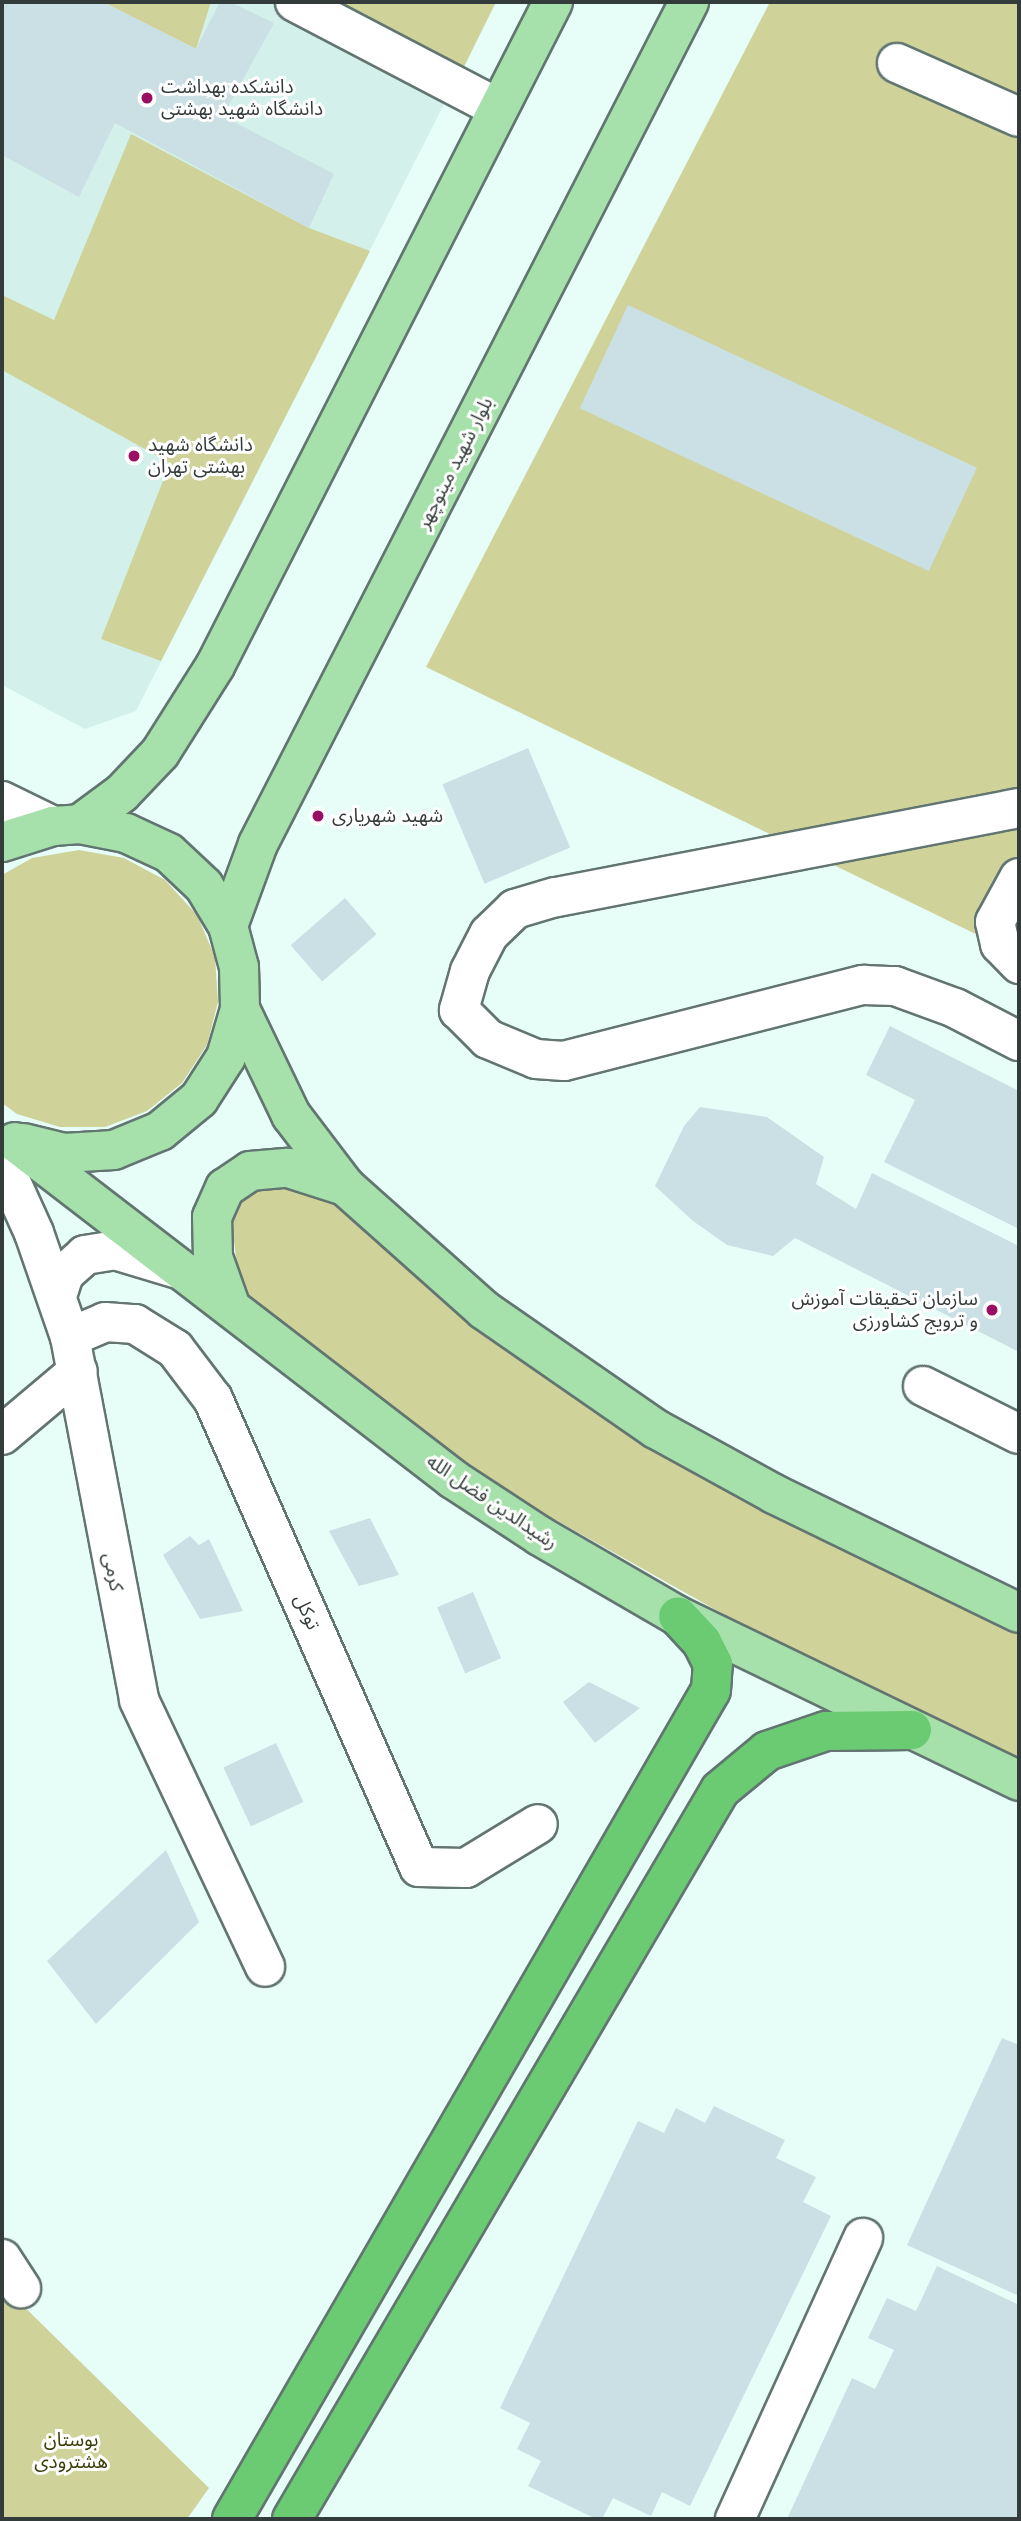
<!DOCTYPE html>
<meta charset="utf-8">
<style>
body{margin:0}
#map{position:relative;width:1021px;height:2521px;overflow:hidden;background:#e7fdf8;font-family:Arial,"Noto Sans Arabic",sans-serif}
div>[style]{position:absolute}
.built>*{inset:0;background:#d3f1ea}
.green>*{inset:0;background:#cfd39a}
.building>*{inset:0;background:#cbe0e5;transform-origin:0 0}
.roads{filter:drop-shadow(2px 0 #627571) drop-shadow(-2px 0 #627571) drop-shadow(0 2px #627571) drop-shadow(0 -2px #627571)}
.minor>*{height:38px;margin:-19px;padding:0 19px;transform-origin:19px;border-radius:19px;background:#fff}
.major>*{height:38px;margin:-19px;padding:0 19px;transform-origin:19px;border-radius:19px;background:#a6e0aa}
.highway>*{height:38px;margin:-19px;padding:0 19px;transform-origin:19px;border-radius:19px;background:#6bcb72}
.dots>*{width:19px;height:19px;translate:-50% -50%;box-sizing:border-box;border:4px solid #fff;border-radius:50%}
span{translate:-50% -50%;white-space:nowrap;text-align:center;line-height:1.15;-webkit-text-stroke:6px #fff;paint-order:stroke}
.poi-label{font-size:19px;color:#333c3a}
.left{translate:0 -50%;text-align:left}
.right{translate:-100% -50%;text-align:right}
.street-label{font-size:19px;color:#333c3a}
.park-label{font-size:19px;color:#3a3c06}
.frame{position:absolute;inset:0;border:4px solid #333c3a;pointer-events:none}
</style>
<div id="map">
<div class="built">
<i style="clip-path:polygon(2px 2px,496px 2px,136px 711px,85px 729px,2px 685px)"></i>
</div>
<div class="green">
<i style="clip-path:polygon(103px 2px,211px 2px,196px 49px)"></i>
<i style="clip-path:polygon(297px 2px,496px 2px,455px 85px)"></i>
<i style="clip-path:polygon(770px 2px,1019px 2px,1019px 955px,426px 667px)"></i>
<i style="clip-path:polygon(131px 134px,309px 228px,370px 251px,161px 661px,101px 639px,170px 463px,2px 370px,2px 295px,54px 320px)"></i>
<i style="clip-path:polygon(79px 850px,124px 858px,165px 880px,197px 915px,215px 957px,218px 1002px,207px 1045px,182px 1083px,147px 1111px,105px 1127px,60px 1127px,17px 1114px,2px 1103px,2px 875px,32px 858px)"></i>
<i style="clip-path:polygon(277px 1181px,337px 1200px,456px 1306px,1019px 1630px,1019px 1764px,821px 1669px,483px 1479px,248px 1297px,237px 1266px,232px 1224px,244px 1197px)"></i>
<i style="clip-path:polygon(2px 2285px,209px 2488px,187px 2519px,2px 2519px)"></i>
</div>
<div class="building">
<i style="clip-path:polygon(2px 2px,103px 2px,196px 49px,220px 2px,230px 2px,274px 23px,223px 116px,334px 174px,309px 228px,115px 123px,79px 197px,2px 155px)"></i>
<i style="left:628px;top:305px;width:385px;height:114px;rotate:25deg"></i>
<i style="left:528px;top:748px;width:108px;height:93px;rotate:67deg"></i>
<i style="left:345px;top:898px;width:48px;height:72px;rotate:49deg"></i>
<i style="clip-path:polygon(890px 1026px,1019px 1091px,1019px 1229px,884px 1162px,915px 1100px,866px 1075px)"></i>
<i style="clip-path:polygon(700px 1107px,767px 1117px,824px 1157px,816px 1184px,856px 1209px,872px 1173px,1019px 1246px,1019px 1352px,795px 1238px,773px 1256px,727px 1245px,693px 1221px,655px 1186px,684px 1126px)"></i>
<i style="clip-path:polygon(370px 1518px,399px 1575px,359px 1586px,329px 1531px)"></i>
<i style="clip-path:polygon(190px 1536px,199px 1545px,209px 1539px,243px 1611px,200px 1619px,163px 1555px)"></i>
<i style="left:473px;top:1592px;width:72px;height:39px;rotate:67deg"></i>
<i style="clip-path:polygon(589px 1682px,640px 1708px,595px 1743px,563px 1702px)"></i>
<i style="left:276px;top:1743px;width:65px;height:58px;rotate:65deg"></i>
<i style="clip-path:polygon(166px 1850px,199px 1922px,96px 2024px,47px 1961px)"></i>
<i style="clip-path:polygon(1002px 2038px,1019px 2045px,1019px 2296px,907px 2245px)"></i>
<i style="clip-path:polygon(714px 2106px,785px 2140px,776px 2158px,816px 2177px,803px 2202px,831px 2216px,690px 2506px,662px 2492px,651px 2516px,613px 2498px,602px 2519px,596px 2519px,528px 2486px,541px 2461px,517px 2449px,530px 2423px,500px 2408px,638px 2121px,664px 2133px,676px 2108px,705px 2123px)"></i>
<i style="clip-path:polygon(937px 2266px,1019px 2305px,1019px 2519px,787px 2519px,852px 2378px,875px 2389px,894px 2350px,868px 2338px,887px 2298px,916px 2311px)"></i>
</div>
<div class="roads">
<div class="minor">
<i style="left:295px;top:2px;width:229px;rotate:27.6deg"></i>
<i style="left:897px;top:63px;width:133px;rotate:23.9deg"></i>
<i style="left:2px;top:801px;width:57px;rotate:26.1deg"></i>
<i style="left:1019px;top:808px;width:472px;rotate:169.1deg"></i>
<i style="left:555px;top:897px;width:42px;rotate:163.3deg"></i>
<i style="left:515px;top:909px;width:36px;rotate:136deg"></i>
<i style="left:489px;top:934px;width:42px;rotate:117.2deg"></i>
<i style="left:470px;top:971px;width:41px;rotate:105.8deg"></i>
<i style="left:459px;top:1010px;width:41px;rotate:45deg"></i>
<i style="left:488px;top:1039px;width:52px;rotate:22.6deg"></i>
<i style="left:536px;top:1059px;width:28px;rotate:4deg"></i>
<i style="left:564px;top:1061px;width:309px;rotate:-14.3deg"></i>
<i style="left:863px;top:985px;width:32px;rotate:2deg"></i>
<i style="left:895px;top:986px;width:64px;rotate:20.1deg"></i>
<i style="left:955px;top:1008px;width:72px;rotate:27.3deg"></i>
<i style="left:1019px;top:878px;width:50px;rotate:118.6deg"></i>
<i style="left:995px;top:922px;width:23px;rotate:77deg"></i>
<i style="left:1000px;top:944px;width:28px;rotate:46deg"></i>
<i style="left:2px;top:1162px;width:78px;rotate:65.7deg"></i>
<i style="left:34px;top:1233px;width:110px;rotate:70.9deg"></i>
<i style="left:70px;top:1337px;width:369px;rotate:79.2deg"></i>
<i style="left:139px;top:1700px;width:295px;rotate:64.7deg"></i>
<i style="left:57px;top:1296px;width:23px;rotate:-72deg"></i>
<i style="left:64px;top:1274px;width:28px;rotate:-42deg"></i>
<i style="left:85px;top:1255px;width:30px;rotate:-9deg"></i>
<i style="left:115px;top:1250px;width:66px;rotate:16.8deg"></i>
<i style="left:70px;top:1337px;width:38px;rotate:-23deg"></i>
<i style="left:105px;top:1322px;width:30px;rotate:4deg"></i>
<i style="left:135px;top:1324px;width:47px;rotate:32deg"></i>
<i style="left:175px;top:1349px;width:63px;rotate:52.8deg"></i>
<i style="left:213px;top:1399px;width:511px;rotate:66.24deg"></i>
<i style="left:419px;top:1867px;width:47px;rotate:1.2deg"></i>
<i style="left:466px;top:1868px;width:84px;rotate:-31.4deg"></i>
<i style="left:923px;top:1386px;width:107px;rotate:26.6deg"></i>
<i style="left:2px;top:1435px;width:99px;rotate:-40.1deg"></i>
<i style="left:2px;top:2259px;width:35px;rotate:57deg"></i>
<i style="left:735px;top:2519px;width:309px;rotate:-65.5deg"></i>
</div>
<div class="major">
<i style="left:80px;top:824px;width:52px;rotate:-36.4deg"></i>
<i style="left:122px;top:793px;width:55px;rotate:-46.5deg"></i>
<i style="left:160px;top:753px;width:103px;rotate:-57.7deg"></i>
<i style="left:215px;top:666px;width:745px;rotate:-63.02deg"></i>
<i style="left:2px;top:842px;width:53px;rotate:-17.4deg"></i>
<i style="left:53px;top:826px;width:27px;rotate:-4deg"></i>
<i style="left:80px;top:824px;width:47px;rotate:11.1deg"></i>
<i style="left:126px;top:833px;width:47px;rotate:24.9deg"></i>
<i style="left:169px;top:853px;width:48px;rotate:43.3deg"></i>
<i style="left:204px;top:886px;width:47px;rotate:59deg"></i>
<i style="left:228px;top:926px;width:42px;rotate:75deg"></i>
<i style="left:239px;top:967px;width:42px;rotate:88.6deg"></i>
<i style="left:240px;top:1009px;width:50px;rotate:106.3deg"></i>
<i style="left:226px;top:1057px;width:50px;rotate:122.7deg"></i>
<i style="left:199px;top:1099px;width:50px;rotate:140.6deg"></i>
<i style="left:160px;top:1131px;width:50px;rotate:157.6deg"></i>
<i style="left:114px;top:1150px;width:50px;rotate:176.6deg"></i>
<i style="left:64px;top:1153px;width:42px;rotate:-166.3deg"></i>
<i style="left:228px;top:926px;width:87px;rotate:-69.9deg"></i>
<i style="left:258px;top:844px;width:946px;rotate:-62.89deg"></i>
<i style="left:240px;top:1009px;width:118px;rotate:64.3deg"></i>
<i style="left:291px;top:1115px;width:89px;rotate:52.7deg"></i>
<i style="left:345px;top:1186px;width:186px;rotate:41.7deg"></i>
<i style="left:484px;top:1310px;width:209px;rotate:34.7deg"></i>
<i style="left:656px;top:1429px;width:135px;rotate:28.8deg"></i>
<i style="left:774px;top:1494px;width:272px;rotate:25.9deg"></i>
<i style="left:15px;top:1142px;width:553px;rotate:37.57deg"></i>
<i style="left:453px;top:1479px;width:104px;rotate:33.2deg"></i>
<i style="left:540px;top:1536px;width:160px;rotate:30.1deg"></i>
<i style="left:678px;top:1616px;width:379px;rotate:25.8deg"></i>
<i style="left:229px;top:1302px;width:48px;rotate:-109.6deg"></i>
<i style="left:213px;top:1257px;width:40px;rotate:-91.4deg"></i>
<i style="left:212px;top:1217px;width:32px;rotate:-66deg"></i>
<i style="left:225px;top:1188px;width:30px;rotate:-34deg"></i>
<i style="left:250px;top:1171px;width:38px;rotate:-5deg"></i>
<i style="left:288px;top:1168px;width:60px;rotate:17.5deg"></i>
</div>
<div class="highway">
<i style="left:232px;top:2519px;width:957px;rotate:-59.98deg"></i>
<i style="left:711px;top:1690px;width:26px;rotate:-86deg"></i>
<i style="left:713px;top:1664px;width:25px;rotate:-117deg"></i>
<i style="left:702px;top:1642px;width:35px;rotate:-133deg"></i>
<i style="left:292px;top:2519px;width:845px;rotate:-59.58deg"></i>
<i style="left:720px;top:1790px;width:61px;rotate:-39.7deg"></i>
<i style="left:767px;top:1751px;width:62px;rotate:-18.7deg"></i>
<i style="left:826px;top:1731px;width:86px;rotate:-0.7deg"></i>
</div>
</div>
<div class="dots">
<i style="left:147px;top:98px;background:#990f63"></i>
<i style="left:134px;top:456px;background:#990f63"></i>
<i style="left:318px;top:816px;background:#990f63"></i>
<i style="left:992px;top:1310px;background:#990f63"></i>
</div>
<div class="poi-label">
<span class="left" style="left:161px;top:98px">دانشکده بهداشت<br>دانشگاه شهید بهشتی</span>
<span class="left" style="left:148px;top:456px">دانشگاه شهید<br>بهشتی تهران</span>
<span class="left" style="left:332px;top:816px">شهید شهریاری</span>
<span class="right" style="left:978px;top:1310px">سازمان تحقیقات آموزش<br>و ترویج کشاورزی</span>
</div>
<div class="street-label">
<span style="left:455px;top:463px;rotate:-63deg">بلوار شهید مینوچهر</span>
<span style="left:492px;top:1502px;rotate:34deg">رشیدالدین فضل الله</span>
<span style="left:113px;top:1572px;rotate:79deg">کرمی</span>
<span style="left:307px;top:1612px;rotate:66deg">توکل</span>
</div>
<div class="park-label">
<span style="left:71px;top:2451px">بوستان<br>هشترودی</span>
</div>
<div class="frame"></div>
</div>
